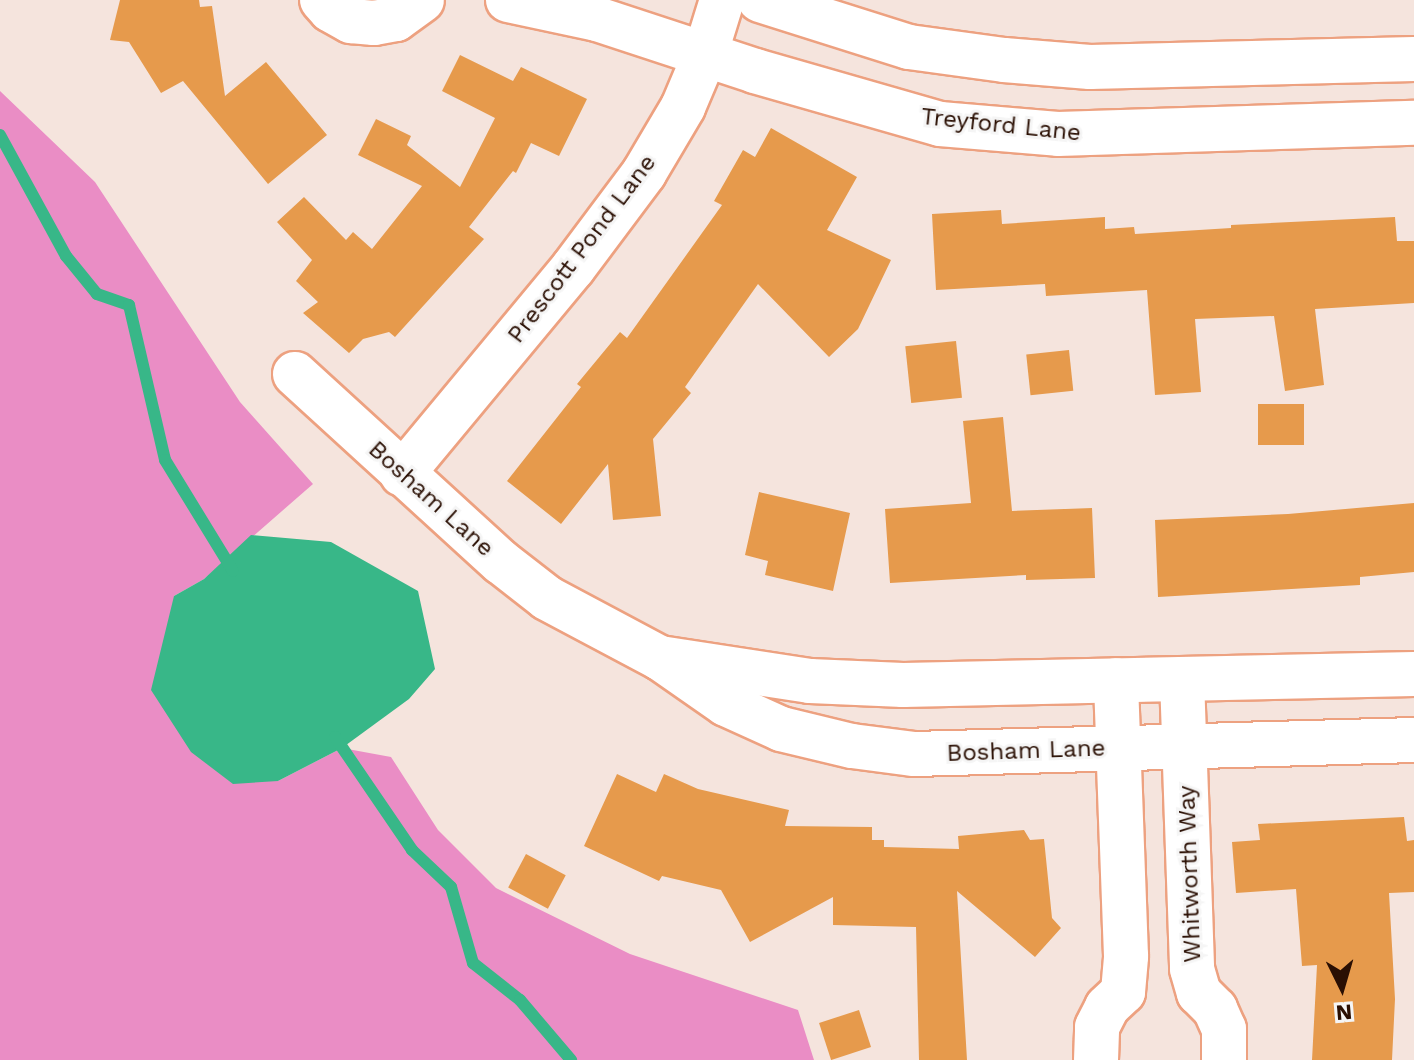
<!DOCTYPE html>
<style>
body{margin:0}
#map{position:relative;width:1414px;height:1060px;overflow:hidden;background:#f5e4dd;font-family:"Work Sans",sans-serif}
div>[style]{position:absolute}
.forest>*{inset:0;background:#ea8dc5}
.water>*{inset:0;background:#38b788}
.stream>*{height:12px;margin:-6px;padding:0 6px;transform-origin:6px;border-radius:6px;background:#38b788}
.building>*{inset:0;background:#e69a4c;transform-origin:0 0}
.roads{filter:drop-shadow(2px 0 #eda180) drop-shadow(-2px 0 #eda180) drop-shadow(0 2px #eda180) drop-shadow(0 -2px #eda180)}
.minor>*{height:44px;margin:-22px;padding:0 22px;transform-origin:22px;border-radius:22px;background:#fff}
span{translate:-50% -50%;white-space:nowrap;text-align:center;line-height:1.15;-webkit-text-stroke:6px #f5f5f5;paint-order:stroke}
.street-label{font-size:24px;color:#2a0f03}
.north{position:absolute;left:1302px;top:948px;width:80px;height:80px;-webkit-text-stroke:6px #f5f5f5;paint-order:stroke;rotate:175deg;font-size:22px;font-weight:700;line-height:32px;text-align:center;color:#2a0f03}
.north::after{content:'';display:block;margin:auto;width:28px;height:36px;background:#2a0f03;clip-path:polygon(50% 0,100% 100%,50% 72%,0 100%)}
</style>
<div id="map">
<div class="forest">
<i style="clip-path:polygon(0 91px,95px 182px,240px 402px,313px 484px,204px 579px,174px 596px,278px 781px,342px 748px,391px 757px,438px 830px,496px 888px,630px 954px,798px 1010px,814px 1060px,0 1060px)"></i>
</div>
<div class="water">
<i style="clip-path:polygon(251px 535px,331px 542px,418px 591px,435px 669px,409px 699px,342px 748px,278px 781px,233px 784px,191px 752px,151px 690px,174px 596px,204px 579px)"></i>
</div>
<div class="stream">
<i style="left:0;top:135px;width:138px;rotate:61.4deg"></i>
<i style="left:66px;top:256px;width:49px;rotate:50.8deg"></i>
<i style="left:97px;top:294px;width:34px;rotate:19deg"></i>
<i style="left:129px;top:305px;width:159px;rotate:76.9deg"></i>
<i style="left:165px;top:460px;width:130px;rotate:58.5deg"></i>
<i style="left:335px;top:737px;width:137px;rotate:55.7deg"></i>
<i style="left:412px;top:850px;width:54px;rotate:43.5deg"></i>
<i style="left:451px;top:887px;width:79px;rotate:73.9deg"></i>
<i style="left:473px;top:963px;width:60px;rotate:38.2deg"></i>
<i style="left:520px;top:1000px;width:79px;rotate:49.6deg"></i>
</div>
<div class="building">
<i style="clip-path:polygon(120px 0,199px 0,200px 7px,212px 6px,225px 96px,266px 62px,327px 135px,268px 184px,183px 81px,161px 93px,129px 42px,110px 40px)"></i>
<i style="clip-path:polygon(460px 55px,513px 81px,521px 67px,587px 99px,559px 156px,531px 143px,516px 173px,513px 171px,469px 227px,484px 239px,395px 337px,389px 332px,363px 339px,349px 353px,303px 313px,318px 302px,296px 281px,312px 260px,277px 222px,304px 197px,346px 240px,353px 232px,372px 249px,422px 186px,358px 155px,376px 119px,411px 136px,407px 145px,460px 187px,495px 118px,442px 91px)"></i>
<i style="clip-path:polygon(771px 128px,857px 177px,827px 230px,891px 260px,858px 329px,829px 357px,758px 284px,685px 387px,691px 393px,653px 439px,661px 516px,613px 520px,608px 464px,561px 524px,507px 481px,581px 387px,577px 384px,620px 332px,627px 338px,722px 205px,714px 201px,743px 150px,755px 157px)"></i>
<i style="clip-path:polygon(1001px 210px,1002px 224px,1105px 217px,1105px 229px,1134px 227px,1135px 234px,1231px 228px,1231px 225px,1395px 217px,1397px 241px,1414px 241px,1414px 303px,1315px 309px,1324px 385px,1285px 391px,1274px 316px,1195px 319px,1201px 392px,1155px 395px,1147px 290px,1046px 296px,1045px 284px,936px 290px,932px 214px)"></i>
<i style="left:956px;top:341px;width:57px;height:51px;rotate:84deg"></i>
<i style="left:1069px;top:350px;width:41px;height:43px;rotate:84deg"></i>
<i style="left:1258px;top:404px;width:46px;height:41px"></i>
<i style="clip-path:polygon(1003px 417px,1012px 511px,1092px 508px,1095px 578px,1026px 580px,1026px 575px,890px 583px,885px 509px,971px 503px,963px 421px)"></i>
<i style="clip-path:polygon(759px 492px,850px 513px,833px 591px,765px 575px,768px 561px,745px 555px)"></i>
<i style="clip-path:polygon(1414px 503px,1414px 572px,1360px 577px,1360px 585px,1158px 597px,1155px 520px,1288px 514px)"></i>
<i style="clip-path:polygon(617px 774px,656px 792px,664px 774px,698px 789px,789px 810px,785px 826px,872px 827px,872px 840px,884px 840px,884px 847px,959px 849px,958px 836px,1024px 830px,1030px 840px,1044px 839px,1052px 918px,1061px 928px,1035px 957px,957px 891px,967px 1060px,919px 1060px,916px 927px,833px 925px,833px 897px,750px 942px,721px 890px,662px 876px,659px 881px,584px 846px)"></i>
<i style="clip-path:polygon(1404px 817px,1407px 841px,1414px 840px,1414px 892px,1389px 893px,1395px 999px,1392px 1060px,1312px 1060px,1317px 965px,1302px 966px,1296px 889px,1236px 893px,1232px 842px,1260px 840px,1258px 824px)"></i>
<i style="left:526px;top:854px;width:45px;height:38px;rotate:28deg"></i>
<i style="left:859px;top:1010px;width:39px;height:42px;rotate:72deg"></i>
</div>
<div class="roads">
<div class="minor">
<i style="left:322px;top:0;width:13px;rotate:48deg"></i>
<i style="left:331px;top:10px;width:23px;rotate:29deg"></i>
<i style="left:351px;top:21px;width:23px;rotate:5deg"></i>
<i style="left:374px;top:23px;width:22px;rotate:-10deg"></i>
<i style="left:396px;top:19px;width:32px;rotate:-36deg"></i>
<i style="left:508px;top:0;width:91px;rotate:12.1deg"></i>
<i style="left:597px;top:19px;width:166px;rotate:18.2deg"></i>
<i style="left:755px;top:71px;width:192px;rotate:16deg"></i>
<i style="left:940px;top:124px;width:118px;rotate:4.8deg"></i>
<i style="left:1058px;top:134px;width:356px;rotate:-1.8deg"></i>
<i style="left:760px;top:0;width:156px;rotate:17.5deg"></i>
<i style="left:909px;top:47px;width:96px;rotate:7.8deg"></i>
<i style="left:1004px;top:60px;width:86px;rotate:4.7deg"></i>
<i style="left:1090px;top:67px;width:324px;rotate:-1.4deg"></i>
<i style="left:295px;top:374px;width:279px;rotate:42.4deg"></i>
<i style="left:501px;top:562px;width:58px;rotate:38deg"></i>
<i style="left:547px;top:598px;width:128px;rotate:28deg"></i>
<i style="left:402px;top:474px;width:268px;rotate:-50.3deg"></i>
<i style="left:573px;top:268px;width:119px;rotate:-53.2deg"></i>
<i style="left:644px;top:173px;width:77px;rotate:-59.4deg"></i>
<i style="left:683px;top:107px;width:56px;rotate:-67.1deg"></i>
<i style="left:705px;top:55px;width:58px;rotate:-72.8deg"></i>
<i style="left:1414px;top:674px;width:511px;rotate:178.77deg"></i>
<i style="left:903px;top:685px;width:93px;rotate:-177.5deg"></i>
<i style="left:810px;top:681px;width:152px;rotate:-171.3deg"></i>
<i style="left:660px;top:658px;width:80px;rotate:34.9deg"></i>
<i style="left:726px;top:704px;width:60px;rotate:24.4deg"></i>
<i style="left:781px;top:729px;width:73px;rotate:13.5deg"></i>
<i style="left:852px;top:746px;width:63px;rotate:7.4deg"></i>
<i style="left:914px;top:754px;width:500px;rotate:-1.6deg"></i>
<i style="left:1182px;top:679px;width:290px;rotate:88deg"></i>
<i style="left:1192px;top:969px;width:25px;rotate:74deg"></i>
<i style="left:1199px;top:993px;width:23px;rotate:45deg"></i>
<i style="left:1215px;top:1009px;width:22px;rotate:66deg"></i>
<i style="left:1224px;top:1029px;width:31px;rotate:90deg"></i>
<i style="left:1096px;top:1060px;width:33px;rotate:-88deg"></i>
<i style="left:1097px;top:1027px;width:22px;rotate:-63deg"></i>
<i style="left:1107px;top:1007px;width:22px;rotate:-43deg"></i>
<i style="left:1123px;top:992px;width:36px;rotate:-85deg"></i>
<i style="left:1126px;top:956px;width:276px;rotate:-92.1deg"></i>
</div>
</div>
<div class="street-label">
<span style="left:1001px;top:125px;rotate:6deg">Treyford Lane</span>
<span style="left:582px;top:249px;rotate:-53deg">Prescott Pond Lane</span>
<span style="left:431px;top:499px;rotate:42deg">Bosham Lane</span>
<span style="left:1026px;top:751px;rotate:-2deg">Bosham Lane</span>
<span style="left:1190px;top:874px;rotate:-92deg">Whitworth Way</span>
</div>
<div class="north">N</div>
</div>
